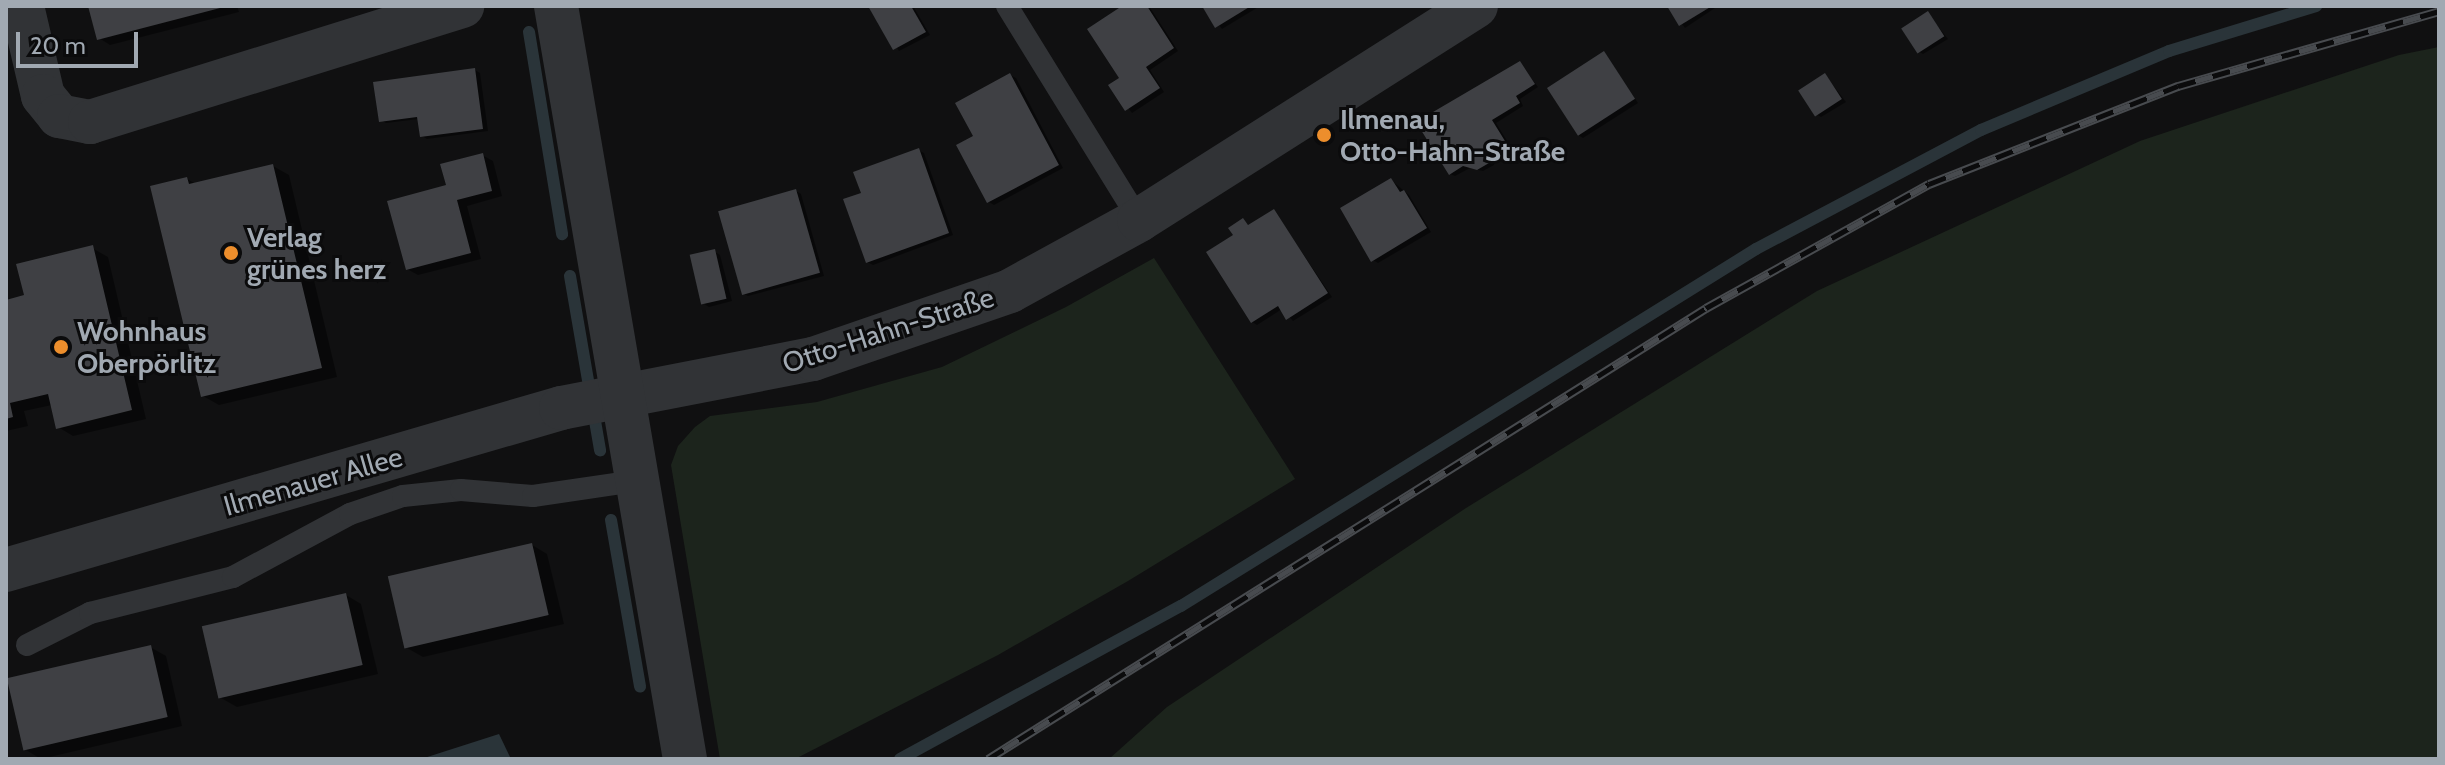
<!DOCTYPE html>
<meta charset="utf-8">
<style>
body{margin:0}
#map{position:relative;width:2445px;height:765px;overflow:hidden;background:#101011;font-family:Cabin,sans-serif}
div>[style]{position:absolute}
.green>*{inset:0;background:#1c241c}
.water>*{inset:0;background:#2a3439}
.shadow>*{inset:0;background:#0007}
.stream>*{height:12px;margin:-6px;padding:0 6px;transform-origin:6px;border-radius:6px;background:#2a3439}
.building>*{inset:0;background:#3f4044;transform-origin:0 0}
.service>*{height:22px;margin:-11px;padding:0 11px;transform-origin:11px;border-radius:11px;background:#313336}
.minor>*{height:44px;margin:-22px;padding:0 22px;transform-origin:22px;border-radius:22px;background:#313336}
.tertiary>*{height:44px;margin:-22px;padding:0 22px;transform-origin:22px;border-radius:22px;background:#313336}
.rail>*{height:9px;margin-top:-4.5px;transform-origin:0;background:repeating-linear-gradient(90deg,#0b0b0c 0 18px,#484b4f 0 36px);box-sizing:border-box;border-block:2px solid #484b4f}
.dots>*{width:22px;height:22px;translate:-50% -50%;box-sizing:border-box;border:4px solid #0b0b0c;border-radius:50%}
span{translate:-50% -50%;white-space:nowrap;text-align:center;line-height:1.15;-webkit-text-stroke:6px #0b0b0c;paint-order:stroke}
.poi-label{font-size:28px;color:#a1a9b2;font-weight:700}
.left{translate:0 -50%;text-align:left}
.street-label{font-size:28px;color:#a1a9b2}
.frame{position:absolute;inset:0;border:8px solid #a1a9b2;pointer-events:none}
.scale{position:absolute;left:16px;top:32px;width:122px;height:36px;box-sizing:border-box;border:4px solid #a1a9b2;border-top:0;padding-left:10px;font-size:24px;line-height:28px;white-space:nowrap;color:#a1a9b2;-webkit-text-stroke:6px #0b0b0c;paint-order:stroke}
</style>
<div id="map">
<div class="green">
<i style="clip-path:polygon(2439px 47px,2439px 759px,1109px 759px,1167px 707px,1466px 508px,1817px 291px,2140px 141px,2399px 55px)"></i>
<i style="clip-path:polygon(1154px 258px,1295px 479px,1128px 581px,998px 655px,795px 759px,720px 759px,671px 465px,678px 446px,695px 427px,710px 416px,817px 402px,942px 367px,1066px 307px)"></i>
</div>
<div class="water">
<i style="clip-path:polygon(499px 734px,511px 759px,421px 759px)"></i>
</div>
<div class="shadow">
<i style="clip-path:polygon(90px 6px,237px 6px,239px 12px,110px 45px,99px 38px)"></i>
<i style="clip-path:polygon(870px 6px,913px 6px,930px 35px,899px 51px)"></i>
<i style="clip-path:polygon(1125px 6px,1149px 6px,1178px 51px,1150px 70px,1164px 92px,1132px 113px,1111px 86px,1122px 79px)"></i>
<i style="clip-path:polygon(1205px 6px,1260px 6px,1222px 29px)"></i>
<i style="clip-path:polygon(1669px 6px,1718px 6px,1685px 28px)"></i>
<i style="clip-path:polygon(1928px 14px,1948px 39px,1923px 54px,1918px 51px)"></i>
<i style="clip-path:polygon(1604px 53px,1638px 103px,1583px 138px,1578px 135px)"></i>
<i style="clip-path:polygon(1520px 64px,1538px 87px,1520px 99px,1523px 106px,1496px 123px,1509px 144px,1496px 152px,1494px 165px,1483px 171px,1470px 168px,1455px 176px,1450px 174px)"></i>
<i style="clip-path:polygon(475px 70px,480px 73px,488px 131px,427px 139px,422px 136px,419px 119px,386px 123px,381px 120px)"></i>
<i style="clip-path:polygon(1010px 75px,1016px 78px,1063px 168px,994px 205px,989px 202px,975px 137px)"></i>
<i style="clip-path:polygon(1825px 75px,1846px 102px,1821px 117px,1816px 114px)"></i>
<i style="clip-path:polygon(918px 150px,924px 153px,953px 235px,873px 265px,867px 262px,864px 194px)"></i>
<i style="clip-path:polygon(482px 155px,493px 161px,502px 196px,467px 206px,481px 259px,418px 275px,407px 269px,448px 187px)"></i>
<i style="clip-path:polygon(273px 166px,289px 175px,337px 377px,219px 405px,203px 396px,187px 179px,196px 184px)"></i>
<i style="clip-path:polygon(1391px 180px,1409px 195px,1431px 232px,1378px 263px,1373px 260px)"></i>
<i style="clip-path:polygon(796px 191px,801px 194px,824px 276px,748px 296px,742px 293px)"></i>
<i style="clip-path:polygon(1274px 211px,1332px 297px,1293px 321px,1282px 309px,1257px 325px,1252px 322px,1236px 235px,1243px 221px,1250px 226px)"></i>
<i style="clip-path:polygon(92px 248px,108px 257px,146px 419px,73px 436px,58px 427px,52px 405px,24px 411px,28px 426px,6px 431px,6px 302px,27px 297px)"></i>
<i style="clip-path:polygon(715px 252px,720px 255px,732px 301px,709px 307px,704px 304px)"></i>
<i style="clip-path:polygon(532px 545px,547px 554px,564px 624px,423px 657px,407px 648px)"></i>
<i style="clip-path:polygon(346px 595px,361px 604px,378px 674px,237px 707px,221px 698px)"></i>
<i style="clip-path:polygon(150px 647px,166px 656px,182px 726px,41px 759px,26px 750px)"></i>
</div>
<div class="stream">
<i style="left:529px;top:32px;width:205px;rotate:80.7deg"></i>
<i style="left:570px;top:276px;width:177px;rotate:80.2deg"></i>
<i style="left:611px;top:520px;width:169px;rotate:80.1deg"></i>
<i style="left:900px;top:759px;width:320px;rotate:-28.6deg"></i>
<i style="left:1181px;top:606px;width:677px;rotate:-31.83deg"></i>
<i style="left:1756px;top:249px;width:255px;rotate:-27.9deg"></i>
<i style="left:1981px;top:130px;width:204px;rotate:-22.8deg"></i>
<i style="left:2169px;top:51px;width:154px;rotate:-17deg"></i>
</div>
<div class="building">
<i style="clip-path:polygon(88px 6px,224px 6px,224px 7px,97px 40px)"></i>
<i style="clip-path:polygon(868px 6px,911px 6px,926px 32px,893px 50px)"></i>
<i style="clip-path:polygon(1122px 6px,1147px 6px,1174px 48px,1146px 67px,1160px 88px,1125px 111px,1108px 85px,1119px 78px,1087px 29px)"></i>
<i style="clip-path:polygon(1202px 6px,1251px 6px,1215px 28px)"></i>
<i style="clip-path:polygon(1667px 6px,1712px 6px,1679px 26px)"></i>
<i style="left:1928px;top:11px;width:30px;height:32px;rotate:57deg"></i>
<i style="left:1604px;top:51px;width:57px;height:68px;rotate:57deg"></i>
<i style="clip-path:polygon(1520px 61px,1535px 84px,1516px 96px,1520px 103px,1492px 120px,1505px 141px,1491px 149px,1489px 163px,1477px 170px,1463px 166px,1449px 175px,1416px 122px)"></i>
<i style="clip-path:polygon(475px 68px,483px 129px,420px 137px,417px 117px,379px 122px,373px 82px)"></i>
<i style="clip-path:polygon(1010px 73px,1059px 165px,987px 203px,956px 145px,973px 136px,955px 103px)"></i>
<i style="left:1825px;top:73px;width:31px;height:32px;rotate:57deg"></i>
<i style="clip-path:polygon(919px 148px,949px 233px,866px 263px,843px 199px,861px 193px,853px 172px)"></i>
<i style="clip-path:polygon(483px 153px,492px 191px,457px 200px,471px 253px,406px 270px,387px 201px,446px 185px,440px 164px)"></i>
<i style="clip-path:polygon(273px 164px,322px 368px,201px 397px,150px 186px,187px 177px,189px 184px)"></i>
<i style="clip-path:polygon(1391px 178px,1400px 192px,1404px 190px,1427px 228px,1371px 262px,1340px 208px)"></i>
<i style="left:796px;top:189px;width:87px;height:81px;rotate:74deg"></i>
<i style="clip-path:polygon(1274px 209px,1328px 293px,1286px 320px,1278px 306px,1251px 323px,1206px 252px,1233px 235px,1228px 228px,1243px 218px,1248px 225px)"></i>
<i style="clip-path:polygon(93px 245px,132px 410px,56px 429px,48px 394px,10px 403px,13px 417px,6px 419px,6px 300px,24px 295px,16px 264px)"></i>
<i style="left:715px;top:249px;width:51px;height:26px;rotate:77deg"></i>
<i style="left:532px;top:543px;width:74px;height:148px;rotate:77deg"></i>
<i style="left:346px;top:593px;width:74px;height:148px;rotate:77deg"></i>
<i style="left:151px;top:645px;width:74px;height:148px;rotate:77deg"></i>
</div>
<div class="service">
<i style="left:1007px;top:6px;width:251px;rotate:58.3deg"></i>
<i style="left:27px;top:645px;width:71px;rotate:-26.9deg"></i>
<i style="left:90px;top:613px;width:147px;rotate:-14.1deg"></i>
<i style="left:233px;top:577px;width:133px;rotate:-28.3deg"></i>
<i style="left:350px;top:514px;width:56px;rotate:-18.8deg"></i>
<i style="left:403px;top:496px;width:58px;rotate:-5.9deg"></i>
<i style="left:461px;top:490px;width:72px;rotate:4.8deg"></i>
<i style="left:533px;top:496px;width:104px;rotate:-8.3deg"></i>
</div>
<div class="minor">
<i style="left:22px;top:6px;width:92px;rotate:76.9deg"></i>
<i style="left:43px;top:96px;width:26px;rotate:51deg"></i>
<i style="left:59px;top:116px;width:32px;rotate:11deg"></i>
<i style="left:90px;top:122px;width:390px;rotate:-17.3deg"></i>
<i style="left:6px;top:570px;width:578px;rotate:-16.27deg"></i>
<i style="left:561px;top:408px;width:257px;rotate:-11deg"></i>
<i style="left:813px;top:359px;width:208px;rotate:-19deg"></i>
<i style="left:1010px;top:291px;width:147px;rotate:-28.8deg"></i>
<i style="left:1139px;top:220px;width:399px;rotate:-32.4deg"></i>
</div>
<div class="tertiary">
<i style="left:556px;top:6px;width:764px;rotate:80.28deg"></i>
</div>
<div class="rail">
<i style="left:988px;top:759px;width:848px;rotate:-32.13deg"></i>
<i style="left:1706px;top:308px;width:255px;rotate:-29.1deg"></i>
<i style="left:1929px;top:184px;width:268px;rotate:-21.5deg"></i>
<i style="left:2178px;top:86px;width:272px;rotate:-16deg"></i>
</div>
<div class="dots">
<i style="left:1324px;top:135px;background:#ed8e2c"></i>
<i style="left:231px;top:253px;background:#ed8e2c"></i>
<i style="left:61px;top:347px;background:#ed8e2c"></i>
</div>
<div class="poi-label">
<span class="left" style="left:1340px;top:135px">Ilmenau,<br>Otto-Hahn-Straße</span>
<span class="left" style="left:247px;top:253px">Verlag<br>grünes herz</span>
<span class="left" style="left:77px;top:347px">Wohnhaus<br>Oberpörlitz</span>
</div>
<div class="street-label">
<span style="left:888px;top:330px;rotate:-18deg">Otto-Hahn-Straße</span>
<span style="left:313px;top:481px;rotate:-16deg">Ilmenauer Allee</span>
</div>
<div class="frame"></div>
<div class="scale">20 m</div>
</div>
